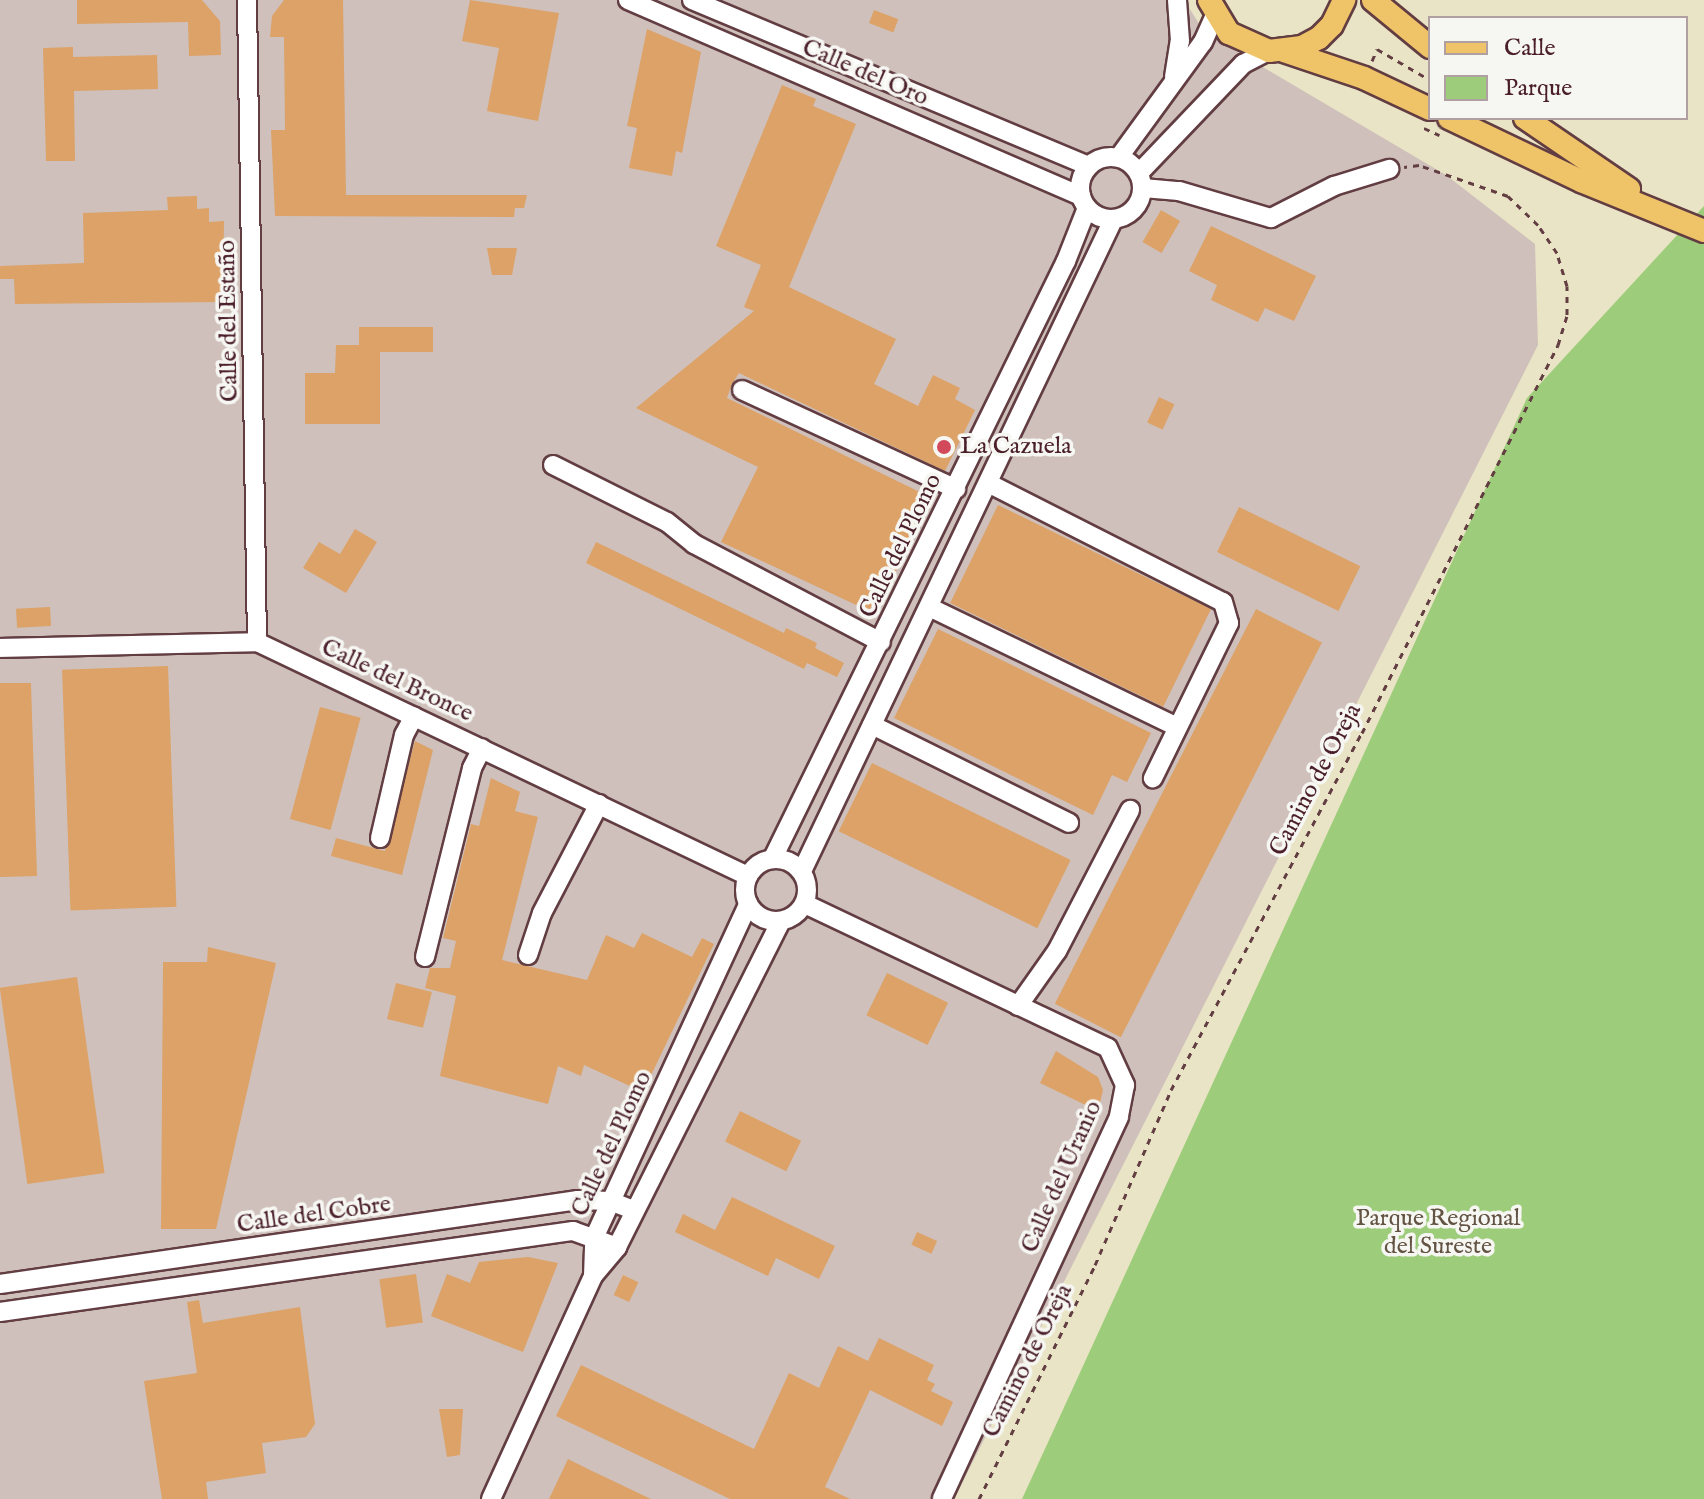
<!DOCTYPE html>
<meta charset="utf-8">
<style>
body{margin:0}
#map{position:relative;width:1704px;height:1499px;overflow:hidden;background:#e9e4c5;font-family:"IM FELL English",serif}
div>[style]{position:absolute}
.industrial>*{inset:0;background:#cfc0bb}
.green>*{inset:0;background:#9dcc7a}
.building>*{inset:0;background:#dca267;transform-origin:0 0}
.path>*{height:3px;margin-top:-1.5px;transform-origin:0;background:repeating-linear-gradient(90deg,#623d42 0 6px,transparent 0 12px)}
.roads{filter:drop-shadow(2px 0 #623d42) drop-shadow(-2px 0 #623d42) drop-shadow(0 2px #623d42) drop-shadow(0 -2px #623d42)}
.minor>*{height:18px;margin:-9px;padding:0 9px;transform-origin:9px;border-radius:9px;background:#fff}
.minor>.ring{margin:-9px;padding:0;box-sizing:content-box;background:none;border:18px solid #fff;border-radius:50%}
.major>*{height:22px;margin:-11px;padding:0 11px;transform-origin:11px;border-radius:11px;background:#efc469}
.dots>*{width:22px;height:22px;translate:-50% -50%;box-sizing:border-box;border:4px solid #f6f6f2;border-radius:50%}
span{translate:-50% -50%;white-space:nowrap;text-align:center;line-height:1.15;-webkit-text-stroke:7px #f6f6f2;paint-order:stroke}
.street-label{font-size:24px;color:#4a1f2b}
.poi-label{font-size:24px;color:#4a1f2b}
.left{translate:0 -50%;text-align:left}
.park-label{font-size:24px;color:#635343}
.legend{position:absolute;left:1428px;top:16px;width:260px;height:104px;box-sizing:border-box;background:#f6f6f2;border:2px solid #b1a0a2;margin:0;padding:10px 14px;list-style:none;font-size:24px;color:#4a1f2b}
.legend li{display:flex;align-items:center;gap:16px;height:40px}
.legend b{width:40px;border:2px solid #b1a0a2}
</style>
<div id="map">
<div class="industrial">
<i style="clip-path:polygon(0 0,1184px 0,1205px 33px,1446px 175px,1535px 244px,1538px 345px,954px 1499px,0 1499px)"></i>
</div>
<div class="green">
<i style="clip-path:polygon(1704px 206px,1704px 1499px,1022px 1499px,1527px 398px)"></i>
</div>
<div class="building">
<i style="clip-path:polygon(77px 0,202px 0,220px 21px,221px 55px,189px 56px,188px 22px,77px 24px)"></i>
<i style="clip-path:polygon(284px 0,343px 0,346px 195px,527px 195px,524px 208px,515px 208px,514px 217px,275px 216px,271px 130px,285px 130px,284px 37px,270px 37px,272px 16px)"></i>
<i style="clip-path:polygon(470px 0,559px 13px,538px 121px,487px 111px,499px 48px,462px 41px)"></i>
<i style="left:874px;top:10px;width:26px;height:14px;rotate:21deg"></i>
<i style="clip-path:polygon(647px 29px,701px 52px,682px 153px,676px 151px,672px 176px,629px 168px,637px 128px,627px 126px)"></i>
<i style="clip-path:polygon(73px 47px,73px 57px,157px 55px,158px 89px,74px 91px,75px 161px,46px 161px,43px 48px)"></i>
<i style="clip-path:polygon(782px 85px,816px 99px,813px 106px,856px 124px,789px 287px,896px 339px,874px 384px,918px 406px,933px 375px,960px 388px,955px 399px,975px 410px,945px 471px,739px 373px,732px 384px,727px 398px,932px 498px,886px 592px,880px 589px,869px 611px,721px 542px,758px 467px,636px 408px,754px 311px,744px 307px,761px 265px,716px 246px)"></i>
<i style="clip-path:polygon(197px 196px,197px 209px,209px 208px,209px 222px,224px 221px,223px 302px,15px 304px,14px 279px,0 279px,0 266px,84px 263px,83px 213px,168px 210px,167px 197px)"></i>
<i style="left:1161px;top:210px;width:22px;height:37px;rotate:30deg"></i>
<i style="clip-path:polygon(1211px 226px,1316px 276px,1294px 321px,1265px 308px,1258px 322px,1211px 300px,1217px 285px,1189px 271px)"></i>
<i style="clip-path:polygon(487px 248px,517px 248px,512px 275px,492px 275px)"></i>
<i style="clip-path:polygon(359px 327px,433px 327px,433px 352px,380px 352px,380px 424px,305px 424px,305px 373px,335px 373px,336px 345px,359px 345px)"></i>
<i style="left:1159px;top:397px;width:17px;height:28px;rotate:25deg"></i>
<i style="left:998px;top:505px;width:237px;height:109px;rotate:26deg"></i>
<i style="left:1239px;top:507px;width:135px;height:50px;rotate:26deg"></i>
<i style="clip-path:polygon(355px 529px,377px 542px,346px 593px,303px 568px,319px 542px,340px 554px)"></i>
<i style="clip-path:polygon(596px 542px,784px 633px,786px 628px,817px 643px,815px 648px,844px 663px,837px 677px,807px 663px,804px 669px,586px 563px)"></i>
<i style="left:50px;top:607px;width:19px;height:34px;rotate:87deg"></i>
<i style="left:1256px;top:609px;width:74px;height:443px;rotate:27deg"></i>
<i style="clip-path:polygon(938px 629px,1151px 733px,1127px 782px,1112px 775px,1093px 815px,894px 718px)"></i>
<i style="left:168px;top:666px;width:241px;height:106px;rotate:88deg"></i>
<i style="clip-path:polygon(0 683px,31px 683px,37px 876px,0 877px)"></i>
<i style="left:320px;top:707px;width:42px;height:116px;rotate:15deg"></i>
<i style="clip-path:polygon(415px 741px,433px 750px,402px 875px,331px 856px,336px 838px,385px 851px)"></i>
<i style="left:872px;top:763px;width:221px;height:76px;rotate:26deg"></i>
<i style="clip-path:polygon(491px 778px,520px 792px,515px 811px,538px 817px,502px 960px,587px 980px,606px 935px,634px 948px,642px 933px,692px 957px,702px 938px,714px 944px,643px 1092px,584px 1065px,581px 1076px,558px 1066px,548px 1104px,440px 1076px,456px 996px,425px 988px,430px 968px,450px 968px,456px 941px,443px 938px,471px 824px,479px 826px)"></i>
<i style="clip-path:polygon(208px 947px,276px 963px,216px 1229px,161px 1229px,163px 962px,207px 962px)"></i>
<i style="left:887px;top:973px;width:68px;height:47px;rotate:26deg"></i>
<i style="left:77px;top:977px;width:198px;height:78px;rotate:82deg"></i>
<i style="left:396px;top:983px;width:37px;height:37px;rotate:14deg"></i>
<i style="clip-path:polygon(1056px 1051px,1098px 1077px,1103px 1090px,1098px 1111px,1040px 1083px)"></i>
<i style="left:740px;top:1111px;width:68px;height:34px;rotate:26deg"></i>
<i style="clip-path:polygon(732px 1197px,835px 1246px,819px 1279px,776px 1258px,768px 1276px,675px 1232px,683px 1214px,715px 1230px)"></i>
<i style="left:917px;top:1232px;width:22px;height:14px;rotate:24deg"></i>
<i style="clip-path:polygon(528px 1257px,558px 1263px,523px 1352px,431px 1316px,447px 1274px,470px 1283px,479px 1262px)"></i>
<i style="left:416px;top:1274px;width:49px;height:37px;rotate:82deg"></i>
<i style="left:623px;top:1275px;width:17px;height:22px;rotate:25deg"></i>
<i style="clip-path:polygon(199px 1300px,203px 1323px,300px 1307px,315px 1424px,306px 1437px,262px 1443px,266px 1473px,206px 1482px,208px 1499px,162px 1499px,144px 1381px,197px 1373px,187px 1302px)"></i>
<i style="clip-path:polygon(879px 1338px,934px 1365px,927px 1380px,935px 1384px,931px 1391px,953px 1402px,942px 1426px,870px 1390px,825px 1487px,850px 1499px,730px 1499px,556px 1416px,581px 1365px,754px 1449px,789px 1373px,819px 1388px,838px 1346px,868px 1361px)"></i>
<i style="clip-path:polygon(439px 1409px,463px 1409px,460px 1455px,447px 1457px)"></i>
<i style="clip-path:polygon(568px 1459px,590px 1470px,651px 1499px,549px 1499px)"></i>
</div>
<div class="path">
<i style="left:1372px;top:61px;width:13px;rotate:-67deg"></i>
<i style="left:1377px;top:49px;width:61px;rotate:30.3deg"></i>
<i style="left:1424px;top:128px;width:17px;rotate:25deg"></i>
<i style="left:979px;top:1499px;width:261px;rotate:-63.6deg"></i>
<i style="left:1095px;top:1265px;width:191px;rotate:-66.5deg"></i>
<i style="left:1171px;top:1090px;width:405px;rotate:-61.9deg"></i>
<i style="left:1362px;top:733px;width:435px;rotate:-63.2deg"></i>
<i style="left:1558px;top:345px;width:31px;rotate:-73deg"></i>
<i style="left:1567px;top:315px;width:29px;rotate:-90deg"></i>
<i style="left:1567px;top:286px;width:34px;rotate:-107deg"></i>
<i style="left:1557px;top:253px;width:34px;rotate:-124deg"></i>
<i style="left:1538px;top:225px;width:42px;rotate:-136deg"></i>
<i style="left:1508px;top:196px;width:94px;rotate:-160.8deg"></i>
<i style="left:1419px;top:165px;width:15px;rotate:172deg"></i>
</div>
<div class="roads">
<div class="minor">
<i style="left:247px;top:0;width:642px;rotate:89.11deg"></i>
<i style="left:628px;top:0;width:494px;rotate:23.4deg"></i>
<i style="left:692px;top:0;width:430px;rotate:22.7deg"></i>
<i style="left:1174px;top:77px;width:36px;rotate:-81deg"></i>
<i style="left:1180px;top:41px;width:41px;rotate:-94.2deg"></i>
<i class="ring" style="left:1080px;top:157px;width:44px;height:44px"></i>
<i style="left:1119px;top:157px;width:142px;rotate:-53.9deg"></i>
<i style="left:1203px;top:42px;width:30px;rotate:-66deg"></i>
<i style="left:1139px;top:173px;width:151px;rotate:-46.3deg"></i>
<i style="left:1243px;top:64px;width:29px;rotate:-27deg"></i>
<i style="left:1143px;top:188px;width:36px;rotate:5deg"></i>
<i style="left:1179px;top:191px;width:96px;rotate:16.4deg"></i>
<i style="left:1271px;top:218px;width:71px;rotate:-26.9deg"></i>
<i style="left:1334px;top:186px;width:58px;rotate:-17.2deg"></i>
<i style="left:742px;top:390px;width:236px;rotate:24.8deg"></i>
<i style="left:553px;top:465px;width:127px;rotate:26.6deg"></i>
<i style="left:667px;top:522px;width:35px;rotate:39deg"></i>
<i style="left:694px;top:544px;width:211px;rotate:27.7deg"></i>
<i style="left:988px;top:483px;width:263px;rotate:26.9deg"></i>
<i style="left:1223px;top:602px;width:22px;rotate:74deg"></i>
<i style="left:1229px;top:623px;width:173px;rotate:116.1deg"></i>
<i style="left:929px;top:607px;width:276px;rotate:25.8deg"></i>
<i style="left:0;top:648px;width:257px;rotate:-1.3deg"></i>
<i style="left:257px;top:642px;width:544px;rotate:25.48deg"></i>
<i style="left:872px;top:725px;width:220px;rotate:26.4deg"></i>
<i style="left:380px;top:838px;width:106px;rotate:-76.9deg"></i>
<i style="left:404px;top:735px;width:21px;rotate:-62deg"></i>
<i style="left:773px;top:858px;width:665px;rotate:-63.86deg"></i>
<i style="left:1066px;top:261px;width:57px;rotate:-68.4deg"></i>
<i class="ring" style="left:745px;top:859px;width:44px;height:44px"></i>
<i style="left:802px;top:871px;width:721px;rotate:-64.46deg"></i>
<i style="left:805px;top:904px;width:335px;rotate:25.4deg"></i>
<i style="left:1108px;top:1048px;width:41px;rotate:65.3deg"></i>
<i style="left:1125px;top:1085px;width:33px;rotate:101deg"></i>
<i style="left:1119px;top:1117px;width:421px;rotate:114.9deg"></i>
<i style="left:528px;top:955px;width:44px;rotate:-71.6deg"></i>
<i style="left:542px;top:913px;width:123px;rotate:-62.4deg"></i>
<i style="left:425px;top:957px;width:195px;rotate:-76deg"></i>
<i style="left:472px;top:768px;width:22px;rotate:-63deg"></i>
<i style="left:1018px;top:1006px;width:67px;rotate:-54.7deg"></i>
<i style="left:1057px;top:951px;width:159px;rotate:-62.6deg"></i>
<i style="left:593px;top:1276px;width:38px;rotate:-88deg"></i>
<i style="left:594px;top:1238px;width:368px;rotate:-65.2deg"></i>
<i style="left:0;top:1284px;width:584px;rotate:-8.27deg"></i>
<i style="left:578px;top:1200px;width:32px;rotate:2deg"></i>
<i style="left:610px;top:1201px;width:26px;rotate:21deg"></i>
<i style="left:0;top:1312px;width:579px;rotate:-8.05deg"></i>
<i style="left:573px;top:1231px;width:47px;rotate:20deg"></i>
<i style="left:491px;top:1499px;width:245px;rotate:-65.4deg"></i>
<i style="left:593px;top:1276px;width:38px;rotate:-50deg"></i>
<i style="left:617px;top:1247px;width:365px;rotate:-63.3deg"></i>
</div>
<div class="major">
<i style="left:1209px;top:0;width:39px;rotate:59deg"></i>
<i style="left:1229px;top:33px;width:44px;rotate:24.2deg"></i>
<i style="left:1269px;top:51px;width:33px;rotate:-7deg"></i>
<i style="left:1302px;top:47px;width:19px;rotate:-28deg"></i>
<i style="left:1319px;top:38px;width:18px;rotate:-45deg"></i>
<i style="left:1332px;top:25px;width:28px;rotate:-64deg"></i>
<i style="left:1373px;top:0;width:74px;rotate:39.5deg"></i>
<i style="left:1284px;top:51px;width:84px;rotate:18.6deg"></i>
<i style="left:1364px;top:78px;width:73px;rotate:25.2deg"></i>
<i style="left:1449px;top:118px;width:146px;rotate:25.5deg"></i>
<i style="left:1581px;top:181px;width:133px;rotate:22.1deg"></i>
<i style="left:1525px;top:118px;width:126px;rotate:34.3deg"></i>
</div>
</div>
<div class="dots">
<i style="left:944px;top:447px;background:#d1495b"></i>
</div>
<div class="street-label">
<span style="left:865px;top:73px;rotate:23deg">Calle del Oro</span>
<span style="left:229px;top:321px;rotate:-91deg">Calle del Estaño</span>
<span style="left:901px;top:546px;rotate:-64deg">Calle del Plomo</span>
<span style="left:397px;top:681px;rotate:25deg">Calle del Bronce</span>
<span style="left:1316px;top:780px;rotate:-62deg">Camino de Oreja</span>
<span style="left:612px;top:1144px;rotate:-65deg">Calle del Plomo</span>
<span style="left:1062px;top:1177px;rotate:-66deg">Calle del Uranio</span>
<span style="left:314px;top:1215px;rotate:-8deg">Calle del Cobre</span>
<span style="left:1028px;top:1361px;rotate:-63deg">Camino de Oreja</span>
</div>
<div class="poi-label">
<span class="left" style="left:960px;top:447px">La Cazuela</span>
</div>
<div class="park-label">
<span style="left:1438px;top:1233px">Parque Regional<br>del Sureste</span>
</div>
<ul class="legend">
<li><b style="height:10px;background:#efc469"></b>Calle</li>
<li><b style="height:22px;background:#9dcc7a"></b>Parque</li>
</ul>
</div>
